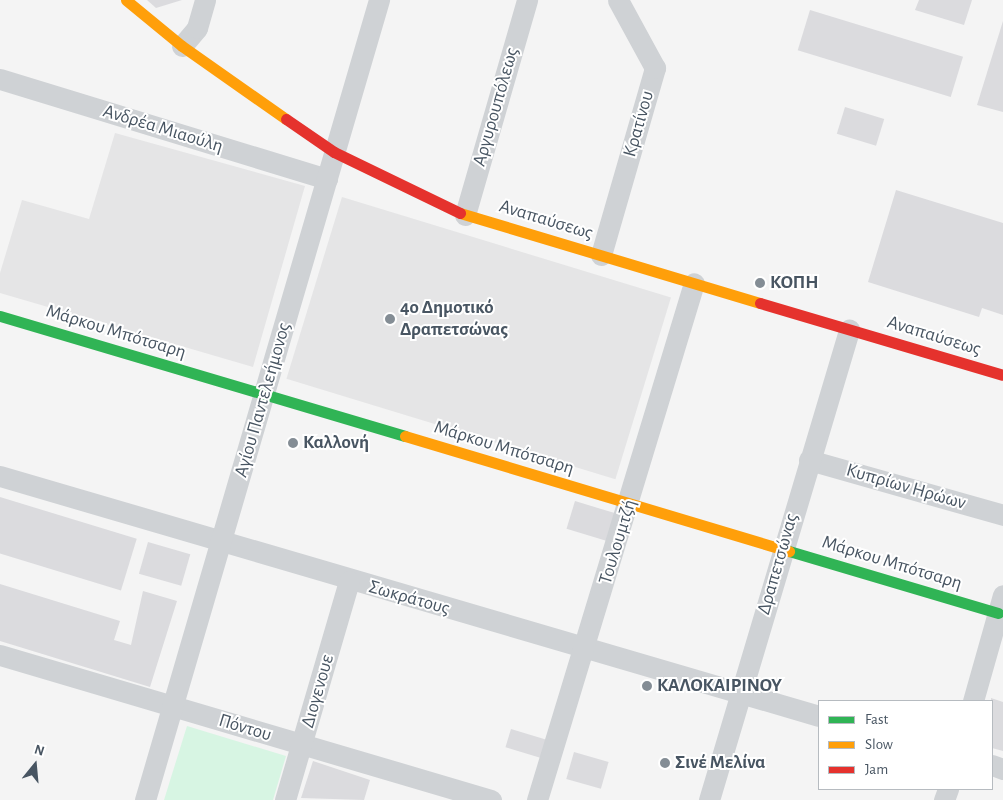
<!DOCTYPE html>
<meta charset="utf-8">
<style>
body{margin:0}
#map{position:relative;width:1003px;height:800px;overflow:hidden;background:#f4f4f4;font-family:"Alegreya Sans",sans-serif}
div>[style]{position:absolute}
.education>*{inset:0;background:#e5e5e6;transform-origin:0 0}
.green>*{inset:0;background:#d7f5e3}
.building>*{inset:0;background:#dbdbde;transform-origin:0 0}
.street>*{height:21px;margin:-10.5px;padding:0 10.5px;transform-origin:10.5px;border-radius:10.5px;background:#cfd2d5}
.fast>*{height:11px;margin:-5.5px;padding:0 5.5px;transform-origin:5.5px;border-radius:5.5px;background:#30b455}
.slow>*{height:11px;margin:-5.5px;padding:0 5.5px;transform-origin:5.5px;border-radius:5.5px;background:#ff9f0a}
.jam>*{height:11px;margin:-5.5px;padding:0 5.5px;transform-origin:5.5px;border-radius:5.5px;background:#e5322d}
.dots>*{width:14px;height:14px;translate:-50% -50%;box-sizing:border-box;border:2px solid #fff;border-radius:50%}
span{translate:-50% -50%;white-space:nowrap;text-align:center;line-height:1.15;-webkit-text-stroke:4px #fff;paint-order:stroke}
.street-label{font-size:19px;color:#485562}
.poi-label{font-size:19px;color:#485562;font-weight:700}
.left{translate:0 -50%;text-align:left}
.legend{position:absolute;left:818px;top:700px;width:175px;height:90px;box-sizing:border-box;background:#fff;border:1px solid #b6bbc0;margin:0;padding:6px 9px;list-style:none;font-size:15px;color:#485562}
.legend li{display:flex;align-items:center;gap:10px;height:25px}
.legend b{width:25px;border:1px solid #b6bbc0}
.north{position:absolute;left:10px;top:740px;width:50px;height:50px;-webkit-text-stroke:4px #fff;paint-order:stroke;rotate:17deg;font-size:14px;font-weight:700;line-height:20px;text-align:center;color:#485562}
.north::after{content:'';display:block;margin:auto;width:18px;height:22px;background:#485562;clip-path:polygon(50% 0,100% 100%,50% 72%,0 100%)}
</style>
<div id="map">
<div class="education">
<i style="clip-path:polygon(115px 133px,305px 186px,253px 367px,0 293px,0 273px,22px 200px,89px 219px)"></i>
<i style="left:342px;top:197px;width:344px;height:190px;rotate:17deg"></i>
</div>
<div class="green">
<i style="clip-path:polygon(187px 726px,286px 756px,273px 800px,164px 800px)"></i>
</div>
<div class="building">
<i style="clip-path:polygon(147px 0,182px 0,156px 8px)"></i>
<i style="clip-path:polygon(919px 0,972px 0,964px 25px,915px 10px)"></i>
<i style="left:810px;top:10px;width:160px;height:42px;rotate:17deg"></i>
<i style="clip-path:polygon(1003px 21px,1003px 112px,977px 105px)"></i>
<i style="left:845px;top:107px;width:41px;height:28px;rotate:17deg"></i>
<i style="clip-path:polygon(896px 190px,1003px 223px,1003px 315px,982px 308px,979px 317px,868px 282px)"></i>
<i style="left:0;top:497px;width:143px;height:54px;rotate:17deg"></i>
<i style="left:575px;top:501px;width:44px;height:29px;rotate:17deg"></i>
<i style="left:148px;top:542px;width:44px;height:33px;rotate:16deg"></i>
<i style="clip-path:polygon(0 584px,120px 621px,114px 640px,131px 645px,143px 591px,177px 601px,150px 687px,0 641px)"></i>
<i style="clip-path:polygon(991px 698px,1003px 702px,1003px 751px,992px 748px)"></i>
<i style="left:511px;top:729px;width:38px;height:19px;rotate:17deg"></i>
<i style="left:574px;top:752px;width:36px;height:28px;rotate:16deg"></i>
<i style="clip-path:polygon(313px 761px,370px 780px,364px 800px,301px 798px)"></i>
</div>
<div class="street">
<i style="left:182px;top:46px;width:23px;rotate:-50deg"></i>
<i style="left:197px;top:28px;width:29px;rotate:-74deg"></i>
<i style="left:0;top:79px;width:342px;rotate:17deg"></i>
<i style="left:465px;top:215px;width:224px;rotate:-73.9deg"></i>
<i style="left:601px;top:255px;width:195px;rotate:-73.9deg"></i>
<i style="left:655px;top:68px;width:77px;rotate:-118.6deg"></i>
<i style="left:809px;top:460px;width:202px;rotate:15.8deg"></i>
<i style="left:0;top:476px;width:853px;rotate:16.33deg"></i>
<i style="left:0;top:655px;width:512px;rotate:16.45deg"></i>
<i style="left:973px;top:701px;width:110px;rotate:-74.2deg"></i>
<i style="left:992px;top:765px;width:12px;rotate:20deg"></i>
<i style="left:145px;top:800px;width:834px;rotate:-73.7deg"></i>
<i style="left:285px;top:800px;width:228px;rotate:-73.7deg"></i>
<i style="left:537px;top:800px;width:540px;rotate:-73.11deg"></i>
<i style="left:709px;top:800px;width:491px;rotate:-73.4deg"></i>
<i style="left:944px;top:800px;width:12px;rotate:-70deg"></i>
</div>
<div class="fast">
<i style="left:0;top:316px;width:422px;rotate:16.5deg"></i>
<i style="left:789px;top:551px;width:218px;rotate:16.5deg"></i>
</div>
<div class="slow">
<i style="left:126px;top:0;width:72px;rotate:39.4deg"></i>
<i style="left:182px;top:46px;width:127px;rotate:35.1deg"></i>
<i style="left:460px;top:213px;width:313px;rotate:16.7deg"></i>
<i style="left:405px;top:436px;width:401px;rotate:16.7deg"></i>
</div>
<div class="jam">
<i style="left:286px;top:119px;width:58px;rotate:34.5deg"></i>
<i style="left:334px;top:152px;width:140px;rotate:25.8deg"></i>
<i style="left:760px;top:303px;width:253px;rotate:16.5deg"></i>
</div>
<div class="dots">
<i style="left:760px;top:283px;background:#848d95"></i>
<i style="left:390px;top:319px;background:#848d95"></i>
<i style="left:293px;top:443px;background:#848d95"></i>
<i style="left:647px;top:686px;background:#848d95"></i>
<i style="left:665px;top:763px;background:#848d95"></i>
</div>
<div class="street-label">
<span style="left:496px;top:107px;rotate:-74deg">Αργυρουπόλεως</span>
<span style="left:639px;top:124px;rotate:-74deg">Κρατίνου</span>
<span style="left:163px;top:129px;rotate:17deg">Ανδρέα Μιαούλη</span>
<span style="left:546px;top:220px;rotate:17deg">Αναπαύσεως</span>
<span style="left:116px;top:332px;rotate:17deg">Μάρκου Μπότσαρη</span>
<span style="left:934px;top:336px;rotate:17deg">Αναπαύσεως</span>
<span style="left:263px;top:400px;rotate:-74deg">Αγίου Παντελεήμονος</span>
<span style="left:504px;top:448px;rotate:17deg">Μάρκου Μπότσαρη</span>
<span style="left:906px;top:487px;rotate:16deg">Κυπρίων Ηρώων</span>
<span style="left:618px;top:542px;rotate:-73deg">Τουλουμτζή</span>
<span style="left:892px;top:563px;rotate:17deg">Μάρκου Μπότσαρη</span>
<span style="left:778px;top:564px;rotate:-74deg">Δραπετσώνας</span>
<span style="left:409px;top:598px;rotate:16deg">Σωκράτους</span>
<span style="left:318px;top:691px;rotate:-74deg">Διογενουε</span>
<span style="left:245px;top:728px;rotate:17deg">Πόντου</span>
</div>
<div class="poi-label">
<span class="left" style="left:770px;top:283px">ΚΟΠΗ</span>
<span class="left" style="left:400px;top:319px">4ο Δημοτικό<br>Δραπετσώνας</span>
<span class="left" style="left:303px;top:443px">Καλλονή</span>
<span class="left" style="left:657px;top:686px">ΚΑΛΟΚΑΙΡΙΝΟΥ</span>
<span class="left" style="left:675px;top:763px">Σινέ Μελίνα</span>
</div>
<ul class="legend">
<li><b style="height:6px;background:#30b455"></b>Fast</li>
<li><b style="height:6px;background:#ff9f0a"></b>Slow</li>
<li><b style="height:6px;background:#e5322d"></b>Jam</li>
</ul>
<div class="north">N</div>
</div>
